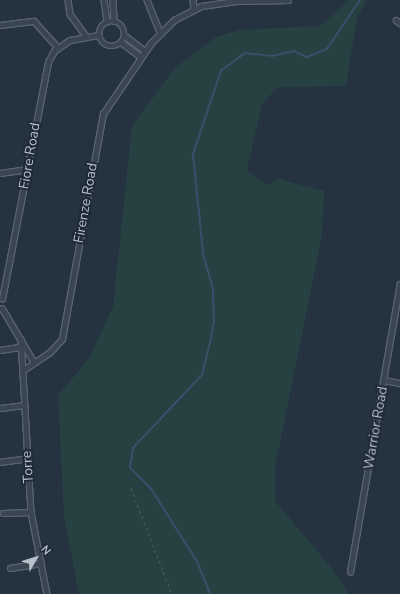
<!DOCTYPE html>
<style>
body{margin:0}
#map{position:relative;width:400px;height:594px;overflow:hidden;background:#253341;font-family:"Nunito Sans",sans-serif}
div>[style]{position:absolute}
.green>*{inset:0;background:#274142}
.stream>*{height:1.5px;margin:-0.75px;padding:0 0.75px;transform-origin:0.75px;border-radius:0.75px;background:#385069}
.path>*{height:1px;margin-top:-0.5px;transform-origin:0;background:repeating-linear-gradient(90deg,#455e5f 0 3px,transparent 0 6px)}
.roads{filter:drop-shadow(1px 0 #57636e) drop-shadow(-1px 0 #57636e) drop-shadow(0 1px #57636e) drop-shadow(0 -1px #57636e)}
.street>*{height:4.5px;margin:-2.25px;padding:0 2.25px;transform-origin:2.25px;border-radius:2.25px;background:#394551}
.street>.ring{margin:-2.25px;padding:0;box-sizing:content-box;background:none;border:4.5px solid #394551;border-radius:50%}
span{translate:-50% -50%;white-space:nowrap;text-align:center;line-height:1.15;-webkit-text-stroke:4px #1e2a36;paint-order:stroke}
.street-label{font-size:14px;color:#b6c0cb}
.north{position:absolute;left:16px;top:538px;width:40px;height:40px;-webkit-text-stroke:3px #1e2a36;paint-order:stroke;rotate:51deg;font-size:11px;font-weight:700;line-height:16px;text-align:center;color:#b6c0cb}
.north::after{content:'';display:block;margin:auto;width:14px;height:18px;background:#b6c0cb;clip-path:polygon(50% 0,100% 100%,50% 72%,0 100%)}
</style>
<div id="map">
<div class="green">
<i style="clip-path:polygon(349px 0,367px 0,357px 17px,346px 86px,278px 87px,262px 104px,247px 170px,267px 185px,279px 179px,324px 191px,322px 235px,275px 467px,275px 501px,330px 566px,349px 594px,79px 594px,64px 516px,58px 395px,88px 360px,113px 307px,132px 126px,175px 68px,216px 37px,240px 30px,320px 26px)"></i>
</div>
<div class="stream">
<i style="left:210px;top:594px;width:35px;rotate:-112deg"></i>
<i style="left:197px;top:562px;width:86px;rotate:-122.2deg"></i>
<i style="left:151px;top:489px;width:30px;rotate:-135deg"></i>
<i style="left:130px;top:468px;width:20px;rotate:-81deg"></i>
<i style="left:133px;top:448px;width:100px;rotate:-46.6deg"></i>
<i style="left:202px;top:375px;width:32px;rotate:-76deg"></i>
<i style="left:210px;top:344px;width:22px;rotate:-80deg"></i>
<i style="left:214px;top:322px;width:33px;rotate:-92deg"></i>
<i style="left:213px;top:289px;width:37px;rotate:-106deg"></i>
<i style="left:203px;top:253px;width:100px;rotate:-95.8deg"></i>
<i style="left:193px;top:154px;width:88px;rotate:-71.4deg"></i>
<i style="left:221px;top:71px;width:30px;rotate:-37deg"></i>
<i style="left:245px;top:53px;width:27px;rotate:6deg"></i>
<i style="left:272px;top:56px;width:23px;rotate:-13deg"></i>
<i style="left:294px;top:51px;width:14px;rotate:25deg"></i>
<i style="left:307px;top:57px;width:22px;rotate:-22deg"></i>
<i style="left:327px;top:49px;width:59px;rotate:-56deg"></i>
</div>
<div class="path">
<i style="left:131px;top:488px;width:114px;rotate:68.9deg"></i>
</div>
<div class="roads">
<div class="street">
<i style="left:68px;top:0;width:14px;rotate:82deg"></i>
<i style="left:70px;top:14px;width:27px;rotate:54deg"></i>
<i style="left:104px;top:0;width:22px;rotate:82deg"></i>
<i style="left:113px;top:0;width:21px;rotate:87deg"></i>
<i style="left:147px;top:0;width:35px;rotate:68deg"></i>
<i style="left:193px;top:0;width:9px;rotate:84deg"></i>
<i style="left:396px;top:20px;width:5px;rotate:37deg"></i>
<i class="ring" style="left:99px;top:21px;width:21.5px;height:21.5px"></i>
<i style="left:0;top:25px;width:34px;rotate:-7deg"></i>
<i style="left:34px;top:21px;width:36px;rotate:48deg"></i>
<i style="left:124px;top:35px;width:26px;rotate:37deg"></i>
<i style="left:121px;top:42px;width:25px;rotate:37deg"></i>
<i style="left:0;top:173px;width:28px;rotate:-8deg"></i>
<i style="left:2px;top:299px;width:241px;rotate:-79deg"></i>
<i style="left:48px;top:62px;width:13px;rotate:-61deg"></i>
<i style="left:54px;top:51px;width:19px;rotate:-35deg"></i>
<i style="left:70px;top:40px;width:29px;rotate:-10deg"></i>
<i style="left:2px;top:308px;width:63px;rotate:59.3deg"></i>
<i style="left:21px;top:339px;width:173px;rotate:86.7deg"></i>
<i style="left:31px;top:512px;width:84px;rotate:79deg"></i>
<i style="left:0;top:350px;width:24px;rotate:-9deg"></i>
<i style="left:22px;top:371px;width:32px;rotate:-34deg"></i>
<i style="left:49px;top:353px;width:19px;rotate:-47deg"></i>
<i style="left:62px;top:339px;width:229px;rotate:-79.7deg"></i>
<i style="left:103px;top:114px;width:86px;rotate:-55.9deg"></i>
<i style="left:151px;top:43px;width:33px;rotate:-45deg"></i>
<i style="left:174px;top:20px;width:30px;rotate:-27deg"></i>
<i style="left:201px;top:6px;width:35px;rotate:-8deg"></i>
<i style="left:236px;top:1px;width:52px;rotate:-1.1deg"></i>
<i style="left:384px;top:380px;width:16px;rotate:11deg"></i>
<i style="left:0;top:408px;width:23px;rotate:-7deg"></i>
<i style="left:0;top:462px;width:27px;rotate:-8deg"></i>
<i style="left:3px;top:513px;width:28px;rotate:-2deg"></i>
<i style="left:10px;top:568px;width:31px;rotate:-9deg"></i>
<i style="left:350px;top:572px;width:292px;rotate:-80.2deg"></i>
</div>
</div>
<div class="street-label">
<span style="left:30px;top:156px;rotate:-80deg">Fiore Road</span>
<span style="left:86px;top:203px;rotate:-80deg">Firenze Road</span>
<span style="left:376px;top:428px;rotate:-80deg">Warrior Road</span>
<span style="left:28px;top:467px;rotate:-94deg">Torre</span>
</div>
<div class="north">N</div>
</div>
